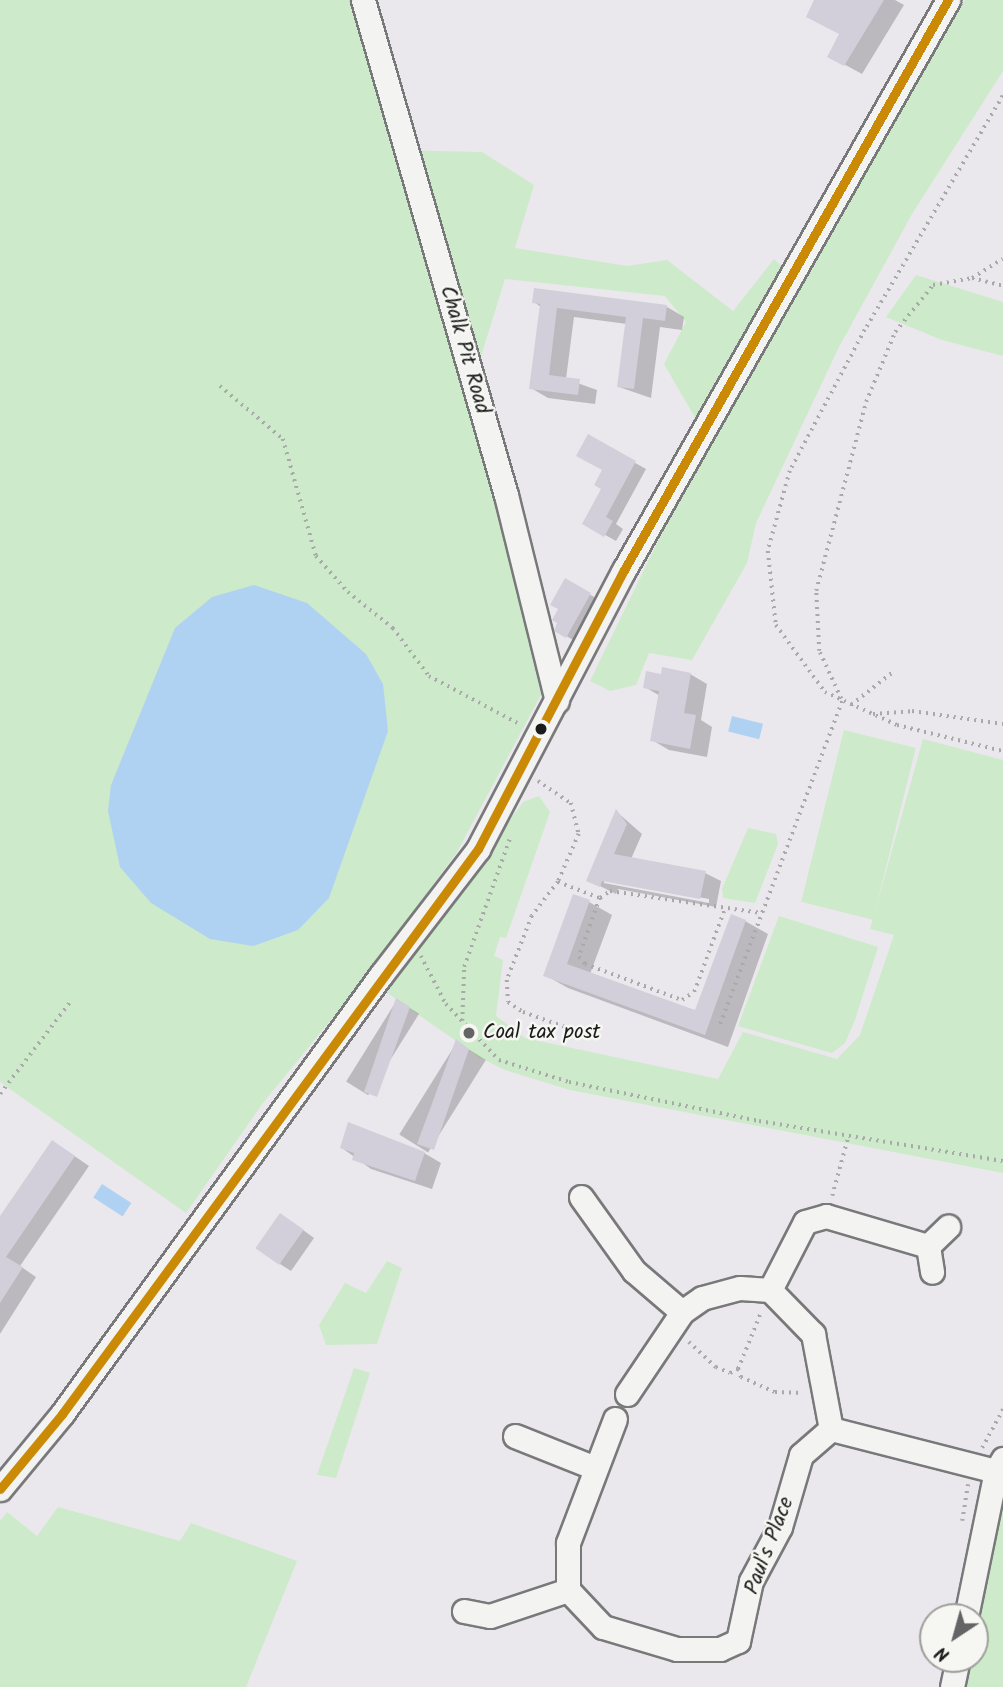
<!DOCTYPE html>
<style>
body{margin:0}
#map{position:relative;width:1003px;height:1687px;overflow:hidden;background:#eae8ed;font-family:Kalam,sans-serif}
div>[style]{position:absolute}
.green>*{inset:0;background:#cdeaca;transform-origin:0 0}
.water>*{inset:0;background:#b0d2f2;transform-origin:0 0}
.shadow>*{inset:0;background:#0003;transform-origin:0 0}
.building>*{inset:0;background:#d2cfdb;transform-origin:0 0}
.path>*{height:3.5px;margin-top:-1.75px;transform-origin:0;background:repeating-linear-gradient(90deg,#a9a9a9 0 2px,transparent 0 7px)}
.roads{filter:drop-shadow(2px 0 #79787a) drop-shadow(-2px 0 #79787a) drop-shadow(0 2px #79787a) drop-shadow(0 -2px #79787a)}
.minor>*{height:23px;margin:-11.5px;padding:0 11.5px;transform-origin:11.5px;border-radius:11.5px;background:#f3f3f2}
.bus-1>*{height:9px;margin:-4.5px;padding:0 4.5px;transform-origin:4.5px;border-radius:4.5px;background:#cb8a06}
.dots>*{width:19px;height:19px;translate:-50% -50%;box-sizing:border-box;border:4px solid #f6f6f2;border-radius:50%}
span{translate:-50% -50%;white-space:nowrap;text-align:center;line-height:1.15;-webkit-text-stroke:5px #f6f6f2;paint-order:stroke}
.street-label{font-size:21px;color:#1c1c1c}
.poi-label{font-size:21px;color:#1c1c1c}
.left{translate:0 -50%;text-align:left}
.north{position:absolute;left:919px;top:1603px;width:70px;height:70px;box-sizing:border-box;background:#f6f6f2;border:2px solid #9f9f9c;border-radius:50%;rotate:216deg;font-size:19px;font-weight:700;line-height:28px;text-align:center;color:#1c1c1c}
.north::after{content:'';display:block;margin:auto;width:24px;height:32px;background:#646365;clip-path:polygon(50% 0,100% 100%,50% 72%,0 100%)}
</style>
<div id="map">
<div class="green">
<i style="clip-path:polygon(0 0,351px 0,392px 150px,482px 152px,534px 185px,515px 248px,627px 266px,667px 260px,733px 311px,774px 259px,786px 271px,697px 421px,664px 364px,686px 322px,665px 296px,505px 279px,468px 398px,543px 691px,457px 852px,360px 984px,263px 1103px,186px 1213px,0 1082px)"></i>
<i style="clip-path:polygon(965px 0,1003px 0,1003px 71px,912px 214px,838px 349px,756px 523px,747px 563px,692px 660px,649px 653px,636px 685px,610px 691px,590px 681px,677px 502px)"></i>
<i style="clip-path:polygon(916px 275px,1003px 302px,1003px 356px,942px 340px,886px 317px)"></i>
<i style="left:844px;top:730px;width:74px;height:177px;rotate:14deg"></i>
<i style="clip-path:polygon(923px 739px,1003px 760px,1003px 1173px,570px 1090px,505px 1070px,479px 1057px,386px 992px,523px 802px,539px 796px,550px 812px,506px 938px,500px 937px,494px 956px,503px 960px,496px 1016px,525px 1038px,718px 1079px,743px 1032px,837px 1059px,860px 1035px,894px 935px,870px 929px)"></i>
<i style="clip-path:polygon(748px 828px,776px 834px,778px 844px,755px 903px,723px 898px,722px 889px)"></i>
<i style="clip-path:polygon(779px 916px,878px 947px,855px 1020px,845px 1043px,832px 1053px,738px 1026px)"></i>
<i style="clip-path:polygon(387px 1261px,402px 1268px,377px 1344px,326px 1345px,319px 1325px,345px 1283px,366px 1293px)"></i>
<i style="clip-path:polygon(354px 1368px,370px 1373px,336px 1478px,317px 1475px)"></i>
<i style="clip-path:polygon(1003px 1490px,1003px 1687px,967px 1687px,971px 1659px,975px 1659px,975px 1636px)"></i>
<i style="clip-path:polygon(58px 1507px,180px 1541px,191px 1523px,297px 1561px,246px 1687px,0 1687px,0 1521px,7px 1512px,37px 1536px)"></i>
</div>
<div class="water">
<i style="clip-path:polygon(254px 585px,307px 603px,366px 654px,383px 684px,388px 731px,329px 898px,298px 930px,253px 946px,210px 939px,151px 903px,120px 867px,108px 811px,111px 785px,175px 628px,212px 597px)"></i>
<i style="left:732px;top:716px;width:32px;height:16px;rotate:14deg"></i>
<i style="left:102px;top:1184px;width:35px;height:16px;rotate:33deg"></i>
</div>
<div class="shadow">
<i style="clip-path:polygon(816px 0,895px 0,904px 5px,862px 74px,829px 56px,841px 34px)"></i>
<i style="clip-path:polygon(534px 302px,667px 307px,684px 317px,682px 330px,660px 327px,651px 398px,619px 387px,627px 324px,574px 317px,566px 379px,597px 390px,595px 404px,548px 398px,531px 388px,541px 307px)"></i>
<i style="clip-path:polygon(589px 437px,646px 469px,616px 524px,623px 529px,616px 541px,584px 523px,604px 489px,604px 470px)"></i>
<i style="clip-path:polygon(565px 580px,601px 601px,578px 643px,556px 630px)"></i>
<i style="clip-path:polygon(690px 674px,707px 684px,701px 720px,712px 727px,707px 757px,669px 750px,652px 740px,660px 696px,645px 687px,662px 676px)"></i>
<i style="clip-path:polygon(evenodd,617px 812px,642px 834px,631px 859px,705px 873px,721px 881px,716px 907px,618px 889px,616px 894px,588px 880px,617px 812px,604px 880px,709px 899px,709px 903px,604px 883px,604px 880px)"></i>
<i style="clip-path:polygon(589px 902px,612px 915px,590px 974px,696px 1012px,745px 921px,768px 934px,728px 1047px,568px 988px,545px 975px)"></i>
<i style="left:397px;top:1000px;width:26px;height:96px;rotate:32deg"></i>
<i style="left:457px;top:1042px;width:34px;height:109px;rotate:32deg"></i>
<i style="clip-path:polygon(342px 1148px,424px 1153px,441px 1163px,432px 1189px,371px 1169px)"></i>
<i style="clip-path:polygon(67px 1151px,89px 1166px,20px 1266px,36px 1277px,0 1334px,0 1219px)"></i>
<i style="clip-path:polygon(292px 1222px,314px 1238px,291px 1271px,280px 1264px)"></i>
</div>
<div class="building">
<i style="clip-path:polygon(814px 0,884px 0,844px 66px,827px 57px,839px 34px,806px 17px)"></i>
<i style="clip-path:polygon(534px 288px,667px 305px,665px 321px,643px 318px,634px 389px,617px 387px,626px 317px,557px 308px,549px 375px,580px 379px,578px 395px,529px 389px,540px 304px,532px 303px)"></i>
<i style="clip-path:polygon(588px 434px,636px 461px,606px 517px,613px 521px,604px 537px,582px 524px,601px 489px,594px 485px,602px 470px,576px 456px)"></i>
<i style="clip-path:polygon(565px 578px,591px 593px,566px 638px,554px 631px,557px 623px,552px 620px,558px 609px,550px 605px)"></i>
<i style="clip-path:polygon(662px 667px,691px 673px,684px 713px,696px 715px,690px 749px,650px 741px,659px 691px,643px 688px,646px 671px,661px 674px)"></i>
<i style="clip-path:polygon(616px 809px,627px 824px,614px 854px,706px 871px,700px 899px,602px 881px,600px 887px,586px 881px)"></i>
<i style="clip-path:polygon(573px 894px,590px 900px,567px 964px,695px 1010px,731px 914px,746px 920px,705px 1035px,543px 976px)"></i>
<i style="clip-path:polygon(396px 998px,410px 1007px,377px 1097px,364px 1092px)"></i>
<i style="clip-path:polygon(456px 1039px,469px 1049px,434px 1150px,417px 1144px)"></i>
<i style="clip-path:polygon(348px 1122px,425px 1152px,415px 1181px,352px 1160px,354px 1153px,340px 1148px)"></i>
<i style="clip-path:polygon(52px 1140px,75px 1156px,6px 1257px,23px 1267px,0 1303px,0 1216px)"></i>
<i style="left:280px;top:1213px;width:29px;height:43px;rotate:35deg"></i>
</div>
<div class="path">
<i style="left:1003px;top:96px;width:272px;rotate:120.5deg"></i>
<i style="left:865px;top:330px;width:160px;rotate:118deg"></i>
<i style="left:790px;top:471px;width:83px;rotate:105.4deg"></i>
<i style="left:768px;top:551px;width:74px;rotate:83.8deg"></i>
<i style="left:776px;top:625px;width:83px;rotate:53.8deg"></i>
<i style="left:825px;top:692px;width:79px;rotate:24.6deg"></i>
<i style="left:897px;top:725px;width:109px;rotate:13.8deg"></i>
<i style="left:972px;top:278px;width:32px;rotate:14deg"></i>
<i style="left:220px;top:386px;width:82px;rotate:40.1deg"></i>
<i style="left:283px;top:439px;width:122px;rotate:74.2deg"></i>
<i style="left:316px;top:556px;width:48px;rotate:48.4deg"></i>
<i style="left:348px;top:592px;width:58px;rotate:38.7deg"></i>
<i style="left:393px;top:628px;width:60px;rotate:53.1deg"></i>
<i style="left:429px;top:676px;width:104px;rotate:28deg"></i>
<i style="left:841px;top:699px;width:53px;rotate:-114.6deg"></i>
<i style="left:819px;top:651px;width:60px;rotate:-92.9deg"></i>
<i style="left:816px;top:591px;width:196px;rotate:-75.2deg"></i>
<i style="left:866px;top:402px;width:76px;rotate:-67.5deg"></i>
<i style="left:895px;top:332px;width:60px;rotate:-51deg"></i>
<i style="left:933px;top:285px;width:40px;rotate:-10deg"></i>
<i style="left:972px;top:278px;width:36px;rotate:-32deg"></i>
<i style="left:851px;top:705px;width:53px;rotate:-38.2deg"></i>
<i style="left:873px;top:714px;width:39px;rotate:-4deg"></i>
<i style="left:912px;top:711px;width:92px;rotate:8.1deg"></i>
<i style="left:538px;top:781px;width:40px;rotate:34deg"></i>
<i style="left:571px;top:803px;width:32px;rotate:76deg"></i>
<i style="left:579px;top:834px;width:52px;rotate:113.6deg"></i>
<i style="left:558px;top:882px;width:43px;rotate:127.4deg"></i>
<i style="left:532px;top:916px;width:69px;rotate:111.3deg"></i>
<i style="left:507px;top:980px;width:22px;rotate:87deg"></i>
<i style="left:508px;top:1002px;width:18px;rotate:34deg"></i>
<i style="left:523px;top:1012px;width:69px;rotate:19.5deg"></i>
<i style="left:558px;top:882px;width:45px;rotate:20.9deg"></i>
<i style="left:600px;top:898px;width:12px;rotate:-35deg"></i>
<i style="left:610px;top:891px;width:153px;rotate:8.3deg"></i>
<i style="left:600px;top:898px;width:63px;rotate:109.6deg"></i>
<i style="left:579px;top:957px;width:9px;rotate:49deg"></i>
<i style="left:585px;top:964px;width:103px;rotate:20.4deg"></i>
<i style="left:682px;top:1000px;width:14px;rotate:-34deg"></i>
<i style="left:694px;top:992px;width:90px;rotate:-69.7deg"></i>
<i style="left:421px;top:956px;width:54px;rotate:62.5deg"></i>
<i style="left:446px;top:1004px;width:77px;rotate:46.6deg"></i>
<i style="left:499px;top:1060px;width:73px;rotate:17.4deg"></i>
<i style="left:569px;top:1082px;width:194px;rotate:11.6deg"></i>
<i style="left:759px;top:1121px;width:247px;rotate:9.3deg"></i>
<i style="left:462px;top:1021px;width:54px;rotate:-87.9deg"></i>
<i style="left:464px;top:967px;width:137px;rotate:-70.4deg"></i>
<i style="left:720px;top:1024px;width:345px;rotate:-69.3deg"></i>
<i style="left:0;top:1094px;width:116px;rotate:-52.7deg"></i>
<i style="left:832px;top:1196px;width:61px;rotate:-74.8deg"></i>
<i style="left:689px;top:1342px;width:37px;rotate:43deg"></i>
<i style="left:716px;top:1367px;width:15px;rotate:23deg"></i>
<i style="left:730px;top:1373px;width:9px;rotate:-27deg"></i>
<i style="left:738px;top:1369px;width:9px;rotate:69deg"></i>
<i style="left:741px;top:1377px;width:37px;rotate:24deg"></i>
<i style="left:775px;top:1392px;width:28px;rotate:2deg"></i>
<i style="left:738px;top:1369px;width:61px;rotate:-68deg"></i>
<i style="left:982px;top:1448px;width:44px;rotate:-61.7deg"></i>
<i style="left:962px;top:1521px;width:37px;rotate:-81deg"></i>
</div>
<div class="roads">
<div class="minor">
<i style="left:363px;top:0;width:515px;rotate:73.89deg"></i>
<i style="left:506px;top:495px;width:212px;rotate:76.1deg"></i>
<i style="left:581px;top:1197px;width:91px;rotate:54.4deg"></i>
<i style="left:634px;top:1271px;width:63px;rotate:40.5deg"></i>
<i style="left:928px;top:1246px;width:28px;rotate:-44deg"></i>
<i style="left:770px;top:1290px;width:76px;rotate:-62.8deg"></i>
<i style="left:805px;top:1222px;width:22px;rotate:-16deg"></i>
<i style="left:826px;top:1216px;width:106px;rotate:16.4deg"></i>
<i style="left:928px;top:1246px;width:26px;rotate:81deg"></i>
<i style="left:627px;top:1394px;width:99px;rotate:-56.1deg"></i>
<i style="left:682px;top:1312px;width:24px;rotate:-35deg"></i>
<i style="left:702px;top:1298px;width:39px;rotate:-15deg"></i>
<i style="left:740px;top:1288px;width:30px;rotate:4deg"></i>
<i style="left:770px;top:1290px;width:62px;rotate:45.7deg"></i>
<i style="left:813px;top:1334px;width:97px;rotate:79.3deg"></i>
<i style="left:831px;top:1429px;width:170px;rotate:14.3deg"></i>
<i style="left:615px;top:1419px;width:133px;rotate:110.8deg"></i>
<i style="left:568px;top:1543px;width:47px;rotate:90deg"></i>
<i style="left:568px;top:1590px;width:51px;rotate:46.6deg"></i>
<i style="left:603px;top:1627px;width:77px;rotate:16.6deg"></i>
<i style="left:677px;top:1649px;width:43px"></i>
<i style="left:720px;top:1649px;width:20px;rotate:-24deg"></i>
<i style="left:738px;top:1641px;width:61px;rotate:-77.8deg"></i>
<i style="left:751px;top:1581px;width:61px;rotate:-61.8deg"></i>
<i style="left:780px;top:1527px;width:75px;rotate:-73.7deg"></i>
<i style="left:801px;top:1455px;width:40px;rotate:-41deg"></i>
<i style="left:515px;top:1436px;width:86px;rotate:21.8deg"></i>
<i style="left:0;top:1489px;width:97px;rotate:-50.4deg"></i>
<i style="left:62px;top:1414px;width:543px;rotate:-54deg"></i>
<i style="left:381px;top:975px;width:159px;rotate:-52.4deg"></i>
<i style="left:478px;top:849px;width:315px;rotate:-62.4deg"></i>
<i style="left:624px;top:570px;width:656px;rotate:-60.39deg"></i>
<i style="left:464px;top:1611px;width:26px;rotate:11deg"></i>
<i style="left:490px;top:1616px;width:82px;rotate:-18.4deg"></i>
<i style="left:966px;top:1617px;width:149px;rotate:-78.4deg"></i>
<i style="left:996px;top:1471px;width:14px;rotate:-60deg"></i>
<i style="left:952px;top:1687px;width:29px;rotate:-78deg"></i>
</div>
</div>
<div class="bus-1">
<i style="left:0;top:1489px;width:97px;rotate:-50.4deg"></i>
<i style="left:62px;top:1414px;width:702px;rotate:-53.64deg"></i>
<i style="left:478px;top:849px;width:315px;rotate:-62.4deg"></i>
<i style="left:624px;top:570px;width:656px;rotate:-60.39deg"></i>
</div>
<div class="dots">
<i style="left:541px;top:729px;background:#1c1c1c"></i>
<i style="left:469px;top:1033px;background:#646365"></i>
</div>
<div class="street-label">
<span style="left:464px;top:350px;rotate:74deg">Chalk Pit Road</span>
<span style="left:770px;top:1546px;rotate:-69deg">Paul's Place</span>
</div>
<div class="poi-label">
<span class="left" style="left:483px;top:1033px">Coal tax post</span>
</div>
<div class="north">N</div>
</div>
